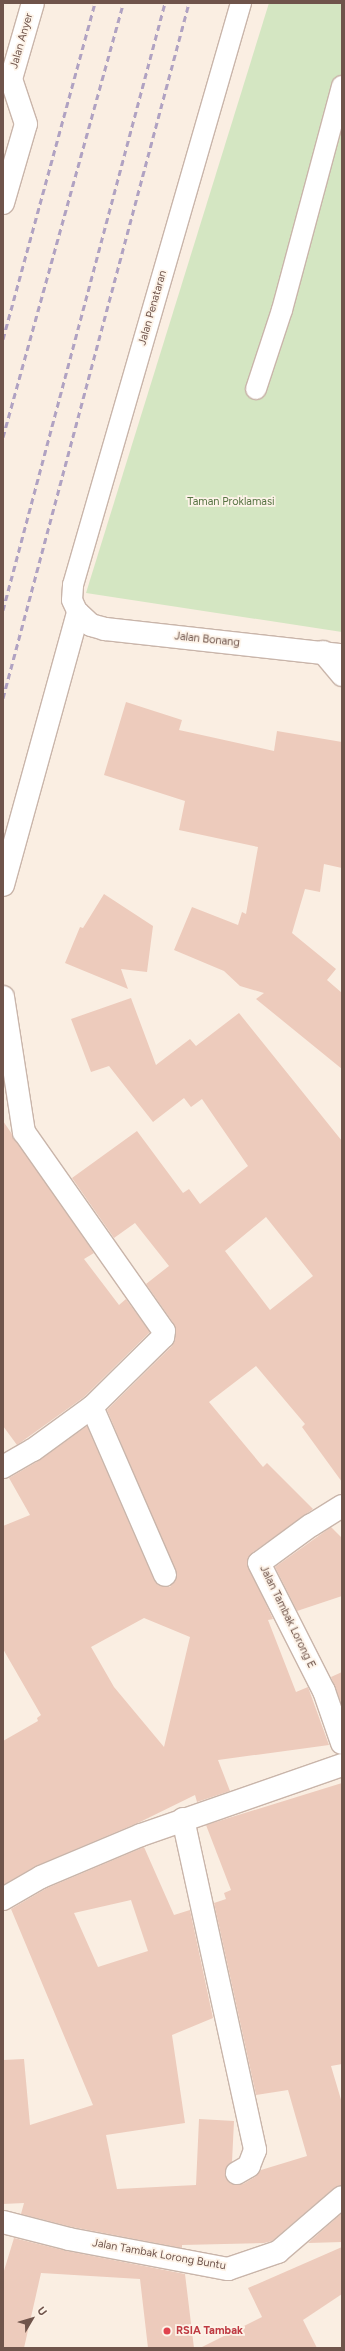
<!DOCTYPE html>
<style>
body{margin:0}
#map{position:relative;width:345px;height:2351px;overflow:hidden;background:#faeee2;font-family:Figtree,sans-serif}
div>[style]{position:absolute}
.green>*{inset:0;background:#d4e6c2}
.building>*{inset:0;background:#edcbbc}
.roads{filter:drop-shadow(1px 0 #c9b5aa) drop-shadow(-1px 0 #c9b5aa) drop-shadow(0 1px #c9b5aa) drop-shadow(0 -1px #c9b5aa)}
.lane>*{height:20px;margin:-10px;padding:0 10px;transform-origin:10px;border-radius:10px;background:#fff}
.street>*{height:22px;margin:-11px;padding:0 11px;transform-origin:11px;border-radius:11px;background:#fff}
.rail>*{height:3px;margin-top:-1.5px;transform-origin:0;background:repeating-linear-gradient(90deg,#b0a2c2 0 6px,transparent 0 10px)}
.dots>*{width:11px;height:11px;translate:-50% -50%;box-sizing:border-box;border:2px solid #fdf3e8;border-radius:50%}
span{translate:-50% -50%;white-space:nowrap;text-align:center;line-height:1.15;-webkit-text-stroke:3.5px #fdf3e8;paint-order:stroke}
.street-label{font-size:11px;color:#6f544b}
.park-label{font-size:11px;color:#577444}
.health-label{font-size:11px;color:#be3a42;font-weight:700}
.left{translate:0 -50%;text-align:left}
.frame{position:absolute;inset:0;border:4px solid #6f544b;pointer-events:none}
.north{position:absolute;left:12px;top:2299px;width:40px;height:40px;-webkit-text-stroke:3px #fdf3e8;paint-order:stroke;rotate:52deg;font-size:11px;font-weight:700;line-height:16px;text-align:center;color:#6f544b}
.north::after{content:'';display:block;margin:auto;width:14px;height:18px;background:#6f544b;clip-path:polygon(50% 0,100% 100%,50% 72%,0 100%)}
</style>
<div id="map">
<div class="green">
<i style="clip-path:polygon(269px 3px,342px 3px,342px 632px,86px 593px)"></i>
</div>
<div class="building">
<i style="clip-path:polygon(126px 702px,182px 720px,179px 730px,274px 751px,277px 731px,342px 742px,342px 868px,324px 864px,320px 892px,305px 889px,292px 933px,336px 969px,327px 980px,342px 993px,342px 1069px,256px 999px,264px 993px,240px 986px,224px 971px,174px 950px,192px 907px,238px 925px,242px 912px,246px 914px,258px 847px,179px 830px,185px 801px,104px 775px)"></i>
<i style="clip-path:polygon(104px 894px,153px 926px,147px 972px,121px 969px,128px 989px,65px 963px,80px 927px,83px 928px)"></i>
<i style="clip-path:polygon(evenodd,131px 998px,156px 1065px,190px 1039px,196px 1046px,239px 1013px,342px 1141px,342px 1482px,302px 1427px,305px 1424px,256px 1366px,209px 1402px,263px 1467px,267px 1463px,313px 1509px,252px 1553px,247px 1563px,273px 1619px,268px 1620px,296px 1692px,308px 1687px,329px 1745px,218px 1760px,230px 1791px,197px 1802px,195px 1795px,140px 1822px,36px 1866px,3px 1885px,3px 1741px,38px 1721px,37px 1718px,41px 1715px,3px 1649px,3px 1526px,30px 1515px,9px 1478px,40px 1460px,87px 1426px,154px 1580px,158px 1585px,170px 1587px,177px 1576px,107px 1410px,172px 1346px,175px 1340px,174px 1324px,146px 1284px,169px 1266px,135px 1223px,114px 1238px,72px 1178px,137px 1131px,183px 1193px,189px 1189px,200px 1204px,248px 1166px,202px 1099px,191px 1107px,184px 1098px,153px 1122px,109px 1066px,91px 1072px,71px 1019px,131px 998px,266px 1217px,313px 1276px,270px 1310px,225px 1251px,266px 1217px,131px 998px,144px 1618px,190px 1637px,164px 1747px,114px 1687px,91px 1647px,144px 1618px)"></i>
<i style="clip-path:polygon(3px 1121px,94px 1253px,84px 1259px,119px 1305px,126px 1299px,150px 1332px,84px 1397px,17px 1445px,3px 1426px)"></i>
<i style="clip-path:polygon(331px 1527px,342px 1538px,342px 1596px,297px 1611px,275px 1567px)"></i>
<i style="clip-path:polygon(342px 1672px,342px 1705px,331px 1677px)"></i>
<i style="clip-path:polygon(evenodd,342px 1783px,342px 2064px,331px 2066px,342px 2103px,342px 2185px,334px 2188px,272px 2241px,264px 2243px,182px 2245px,182px 2248px,72px 2227px,21px 2214px,24px 2203px,3px 2204px,3px 2060px,24px 2059px,30px 2125px,93px 2105px,11px 1909px,47px 1888px,144px 1847px,174px 1915px,190px 1910px,213px 2018px,172px 2035px,185px 2123px,106px 2135px,117px 2189px,196px 2185px,199px 2119px,234px 2121px,232px 2162px,225px 2173px,231px 2184px,243px 2184px,255px 2177px,261px 2170px,307px 2156px,288px 2090px,256px 2095px,214px 1903px,226px 1899px,224px 1893px,231px 1890px,206px 1825px,342px 1783px,131px 1900px,148px 1951px,98px 1967px,74px 1913px,131px 1900px)"></i>
<i style="clip-path:polygon(342px 2213px,342px 2242px,308px 2243px)"></i>
<i style="clip-path:polygon(14px 2238px,67px 2251px,185px 2274px,194px 2348px,148px 2348px,140px 2279px,41px 2273px,24px 2348px,3px 2348px,3px 2274px)"></i>
<i style="clip-path:polygon(342px 2247px,342px 2294px,303px 2320px,317px 2348px,200px 2348px,262px 2317px,248px 2288px)"></i>
</div>
<div class="roads">
<div class="lane">
<i style="left:256px;top:389px;width:83px;rotate:-71.8deg"></i>
<i style="left:282px;top:310px;width:232px;rotate:-75deg"></i>
<i style="left:78px;top:613px;width:14px;rotate:-115deg"></i>
<i style="left:72px;top:600px;width:15px;rotate:-86deg"></i>
<i style="left:73px;top:585px;width:606px;rotate:-73.9deg"></i>
</div>
<div class="street">
<i style="left:11px;top:79px;width:79px;rotate:-73.9deg"></i>
<i style="left:3px;top:203px;width:82px;rotate:-73.8deg"></i>
<i style="left:26px;top:124px;width:47px;rotate:-108.4deg"></i>
<i style="left:323px;top:652px;width:30px;rotate:50deg"></i>
<i style="left:3px;top:885px;width:282px;rotate:-74.6deg"></i>
<i style="left:78px;top:613px;width:18px;rotate:43deg"></i>
<i style="left:91px;top:625px;width:15px;rotate:16deg"></i>
<i style="left:105px;top:629px;width:238px;rotate:6.3deg"></i>
<i style="left:3px;top:997px;width:137px;rotate:81.2deg"></i>
<i style="left:24px;top:1132px;width:243px;rotate:54.9deg"></i>
<i style="left:164px;top:1331px;width:6px;rotate:99deg"></i>
<i style="left:163px;top:1337px;width:100px;rotate:135.4deg"></i>
<i style="left:92px;top:1407px;width:183px;rotate:66.5deg"></i>
<i style="left:3px;top:1467px;width:34px;rotate:-30deg"></i>
<i style="left:33px;top:1450px;width:73px;rotate:-36.1deg"></i>
<i style="left:342px;top:1506px;width:36px;rotate:148deg"></i>
<i style="left:311px;top:1525px;width:64px;rotate:143.8deg"></i>
<i style="left:259px;top:1563px;width:144px;rotate:63.1deg"></i>
<i style="left:324px;top:1691px;width:55px;rotate:70.9deg"></i>
<i style="left:183px;top:1819px;width:339px;rotate:77.7deg"></i>
<i style="left:255px;top:2150px;width:17px;rotate:111deg"></i>
<i style="left:249px;top:2166px;width:14px;rotate:150deg"></i>
<i style="left:3px;top:1899px;width:44px;rotate:-30.1deg"></i>
<i style="left:41px;top:1877px;width:108px;rotate:-22.8deg"></i>
<i style="left:141px;top:1835px;width:213px;rotate:-19.2deg"></i>
<i style="left:3px;top:2222px;width:68px;rotate:14.4deg"></i>
<i style="left:69px;top:2239px;width:162px;rotate:10.7deg"></i>
<i style="left:228px;top:2269px;width:53px;rotate:-18.8deg"></i>
<i style="left:278px;top:2252px;width:84px;rotate:-40.7deg"></i>
</div>
</div>
<div class="rail">
<i style="left:3px;top:339px;width:348px;rotate:-74.7deg"></i>
<i style="left:3px;top:437px;width:450px;rotate:-74.5deg"></i>
<i style="left:3px;top:610px;width:628px;rotate:-75.06deg"></i>
<i style="left:3px;top:698px;width:719px;rotate:-75.02deg"></i>
</div>
<div class="dots">
<i style="left:167px;top:2331px;background:#e0444e"></i>
</div>
<div class="street-label">
<span style="left:22px;top:41px;rotate:-74deg">Jalan Anyer</span>
<span style="left:153px;top:308px;rotate:-74deg">Jalan Penataran</span>
<span style="left:207px;top:640px;rotate:6deg">Jalan Bonang</span>
<span style="left:287px;top:1617px;rotate:64deg">Jalan Tambak Lorong E</span>
<span style="left:159px;top:2255px;rotate:10deg">Jalan Tambak Lorong Buntu</span>
</div>
<div class="park-label">
<span style="left:231px;top:502px">Taman Proklamasi</span>
</div>
<div class="health-label">
<span class="left" style="left:176px;top:2331px">RSIA Tambak</span>
</div>
<div class="frame"></div>
<div class="north">U</div>
</div>
